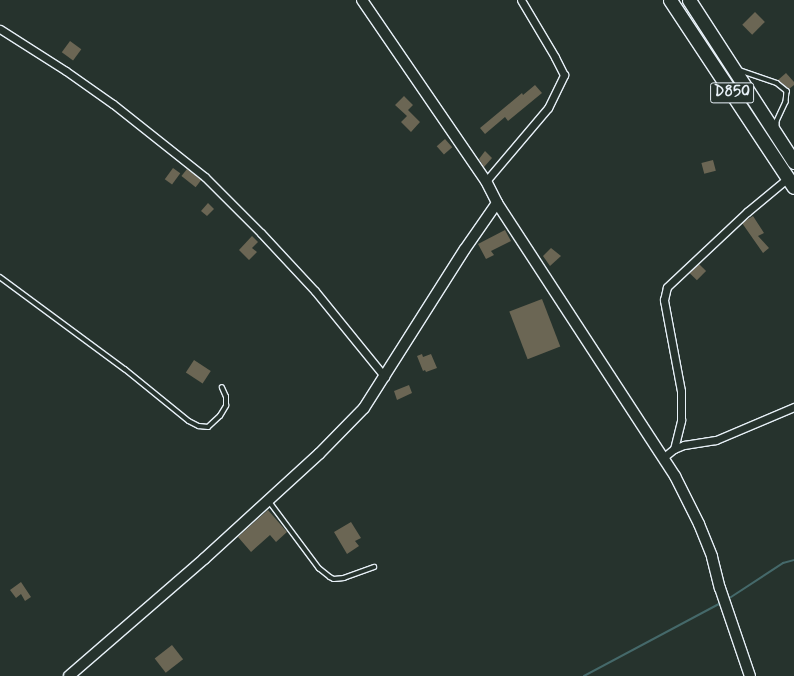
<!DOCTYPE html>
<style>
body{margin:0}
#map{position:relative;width:794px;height:676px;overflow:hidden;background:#26332d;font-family:Mynerve,sans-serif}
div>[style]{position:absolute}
.stream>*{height:2px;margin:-1px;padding:0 1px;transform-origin:1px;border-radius:1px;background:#45696a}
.building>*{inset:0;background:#6b6654;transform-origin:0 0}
.roads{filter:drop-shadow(1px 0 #e8f1f8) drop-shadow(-1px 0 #e8f1f8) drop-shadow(0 1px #e8f1f8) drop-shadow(0 -1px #e8f1f8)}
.lane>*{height:3.5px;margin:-1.75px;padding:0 1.75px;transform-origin:1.75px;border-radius:1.75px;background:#26332d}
.street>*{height:7px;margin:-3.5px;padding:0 3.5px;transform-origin:3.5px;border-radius:3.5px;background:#26332d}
.secondary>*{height:10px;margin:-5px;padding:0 5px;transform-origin:5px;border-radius:5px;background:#26332d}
.highway>*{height:13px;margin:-6.5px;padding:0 6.5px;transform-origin:6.5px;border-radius:6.5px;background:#26332d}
span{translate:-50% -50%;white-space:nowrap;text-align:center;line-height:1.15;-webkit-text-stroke:4px #26332d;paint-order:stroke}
.shield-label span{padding:1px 3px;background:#26332d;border:1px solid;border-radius:3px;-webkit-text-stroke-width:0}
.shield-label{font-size:15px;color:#e8f1f8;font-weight:700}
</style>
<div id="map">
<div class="stream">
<i style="left:728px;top:599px;width:66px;rotate:-33.2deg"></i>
<i style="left:783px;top:563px;width:11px;rotate:-15deg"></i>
<i style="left:584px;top:676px;width:155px;rotate:-28.1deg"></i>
</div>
<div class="building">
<i style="left:755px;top:12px;width:14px;height:18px;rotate:45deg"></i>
<i style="left:70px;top:41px;width:14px;height:14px;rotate:36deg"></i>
<i style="clip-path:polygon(786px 73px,794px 82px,794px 85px,789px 89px,778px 80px)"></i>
<i style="clip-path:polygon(535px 85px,542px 93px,508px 121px,505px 117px,485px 134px,480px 128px,522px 93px,523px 95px)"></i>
<i style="clip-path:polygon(404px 96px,413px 105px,408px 110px,420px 122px,411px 132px,401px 122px,407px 116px,395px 105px)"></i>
<i style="left:445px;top:139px;width:11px;height:11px;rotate:49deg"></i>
<i style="clip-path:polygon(485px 151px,492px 158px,484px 167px,479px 159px)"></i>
<i style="left:713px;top:160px;width:11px;height:12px;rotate:75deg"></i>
<i style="left:173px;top:168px;width:9px;height:14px;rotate:36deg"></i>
<i style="left:187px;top:169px;width:18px;height:9px;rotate:38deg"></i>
<i style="clip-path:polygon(208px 203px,214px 209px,207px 216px,201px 211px)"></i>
<i style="clip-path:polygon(753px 216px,764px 233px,758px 236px,769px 248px,763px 253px,742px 223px)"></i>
<i style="clip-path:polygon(505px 230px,511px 241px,491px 251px,494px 255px,486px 259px,478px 244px)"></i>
<i style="clip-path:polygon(252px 236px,258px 242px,252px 248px,257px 252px,249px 260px,239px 250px)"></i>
<i style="clip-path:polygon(551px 248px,561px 256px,550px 266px,543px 256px)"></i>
<i style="left:699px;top:264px;width:10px;height:13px;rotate:45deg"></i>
<i style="left:542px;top:299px;width:51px;height:35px;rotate:69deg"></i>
<i style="clip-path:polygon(422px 354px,423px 357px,431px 354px,437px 368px,426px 372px,425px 370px,423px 371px,417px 356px)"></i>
<i style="left:194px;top:360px;width:20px;height:15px;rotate:33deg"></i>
<i style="clip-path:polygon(409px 385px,412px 393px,397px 400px,394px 391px)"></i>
<i style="clip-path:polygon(268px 510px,287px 532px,276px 542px,270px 535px,251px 552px,238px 537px)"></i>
<i style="clip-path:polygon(351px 522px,361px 538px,355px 541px,359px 546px,347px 554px,334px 532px)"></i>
<i style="clip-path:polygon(21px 582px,31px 597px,25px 601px,21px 594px,16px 598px,10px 590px)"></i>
<i style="left:172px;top:645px;width:18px;height:22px;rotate:52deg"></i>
</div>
<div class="roads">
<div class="lane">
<i style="left:739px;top:70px;width:40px;rotate:18.9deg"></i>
<i style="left:777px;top:83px;width:13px;rotate:39deg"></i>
<i style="left:787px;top:91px;width:11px;rotate:95deg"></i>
<i style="left:786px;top:102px;width:21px;rotate:115deg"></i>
<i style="left:777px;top:121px;width:6px;rotate:90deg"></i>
<i style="left:0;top:277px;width:155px;rotate:36.4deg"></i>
<i style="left:125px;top:369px;width:82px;rotate:39.1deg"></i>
<i style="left:189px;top:421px;width:11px;rotate:27deg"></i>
<i style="left:199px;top:426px;width:9px;rotate:6deg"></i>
<i style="left:208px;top:427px;width:16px;rotate:-43deg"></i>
<i style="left:220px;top:416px;width:12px;rotate:-59deg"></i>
<i style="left:226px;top:406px;width:9px;rotate:-90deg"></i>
<i style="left:226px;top:397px;width:10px;rotate:-114deg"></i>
<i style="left:269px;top:501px;width:84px;rotate:53.3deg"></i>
<i style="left:319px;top:568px;width:14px;rotate:39deg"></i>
<i style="left:330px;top:577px;width:4px;rotate:27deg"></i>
<i style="left:334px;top:579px;width:10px;rotate:-6deg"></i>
<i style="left:344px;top:578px;width:32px;rotate:-20deg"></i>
</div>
<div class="street">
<i style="left:0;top:29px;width:78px;rotate:32.5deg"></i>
<i style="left:66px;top:71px;width:57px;rotate:35.1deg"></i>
<i style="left:113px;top:104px;width:117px;rotate:38.4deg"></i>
<i style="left:205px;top:177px;width:79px;rotate:45deg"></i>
<i style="left:261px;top:233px;width:79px;rotate:47deg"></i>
<i style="left:315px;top:291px;width:111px;rotate:50.9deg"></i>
<i style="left:486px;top:181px;width:96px;rotate:-49.7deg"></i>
<i style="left:548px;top:108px;width:37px;rotate:-64deg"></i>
<i style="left:564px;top:75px;width:20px;rotate:-117deg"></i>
<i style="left:555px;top:57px;width:66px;rotate:-120.8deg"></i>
<i style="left:674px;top:449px;width:30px;rotate:-76deg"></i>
<i style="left:681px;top:420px;width:29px;rotate:-90deg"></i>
<i style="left:681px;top:391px;width:93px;rotate:-100.6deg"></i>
<i style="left:664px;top:300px;width:13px;rotate:-77deg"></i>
<i style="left:667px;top:287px;width:110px;rotate:-43.2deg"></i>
<i style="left:747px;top:212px;width:53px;rotate:-39.7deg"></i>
<i style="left:664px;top:457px;width:13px;rotate:-39deg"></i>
<i style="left:674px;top:449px;width:11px;rotate:-22deg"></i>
<i style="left:684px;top:445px;width:32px;rotate:-9deg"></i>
<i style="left:716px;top:440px;width:85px;rotate:-22.9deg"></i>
</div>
<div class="secondary">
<i style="left:362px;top:0;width:219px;rotate:55.6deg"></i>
<i style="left:486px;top:181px;width:25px;rotate:63deg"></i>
<i style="left:497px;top:203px;width:326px;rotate:56.9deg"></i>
<i style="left:675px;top:476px;width:54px;rotate:63.4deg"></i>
<i style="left:699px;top:524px;width:35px;rotate:68deg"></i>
<i style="left:712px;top:557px;width:32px;rotate:76deg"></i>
<i style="left:720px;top:588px;width:93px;rotate:71.2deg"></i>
<i style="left:69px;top:676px;width:179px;rotate:-40.9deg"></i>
<i style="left:204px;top:559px;width:156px;rotate:-42.4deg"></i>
<i style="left:319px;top:454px;width:64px;rotate:-45.6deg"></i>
<i style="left:364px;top:408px;width:188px;rotate:-57.6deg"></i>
<i style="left:465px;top:249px;width:56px;rotate:-55.2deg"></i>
</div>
<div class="highway">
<i style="left:670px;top:0;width:224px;rotate:56.5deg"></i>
<i style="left:689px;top:0;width:193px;rotate:57.1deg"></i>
</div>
</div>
<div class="shield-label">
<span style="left:732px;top:93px">D850</span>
</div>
</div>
